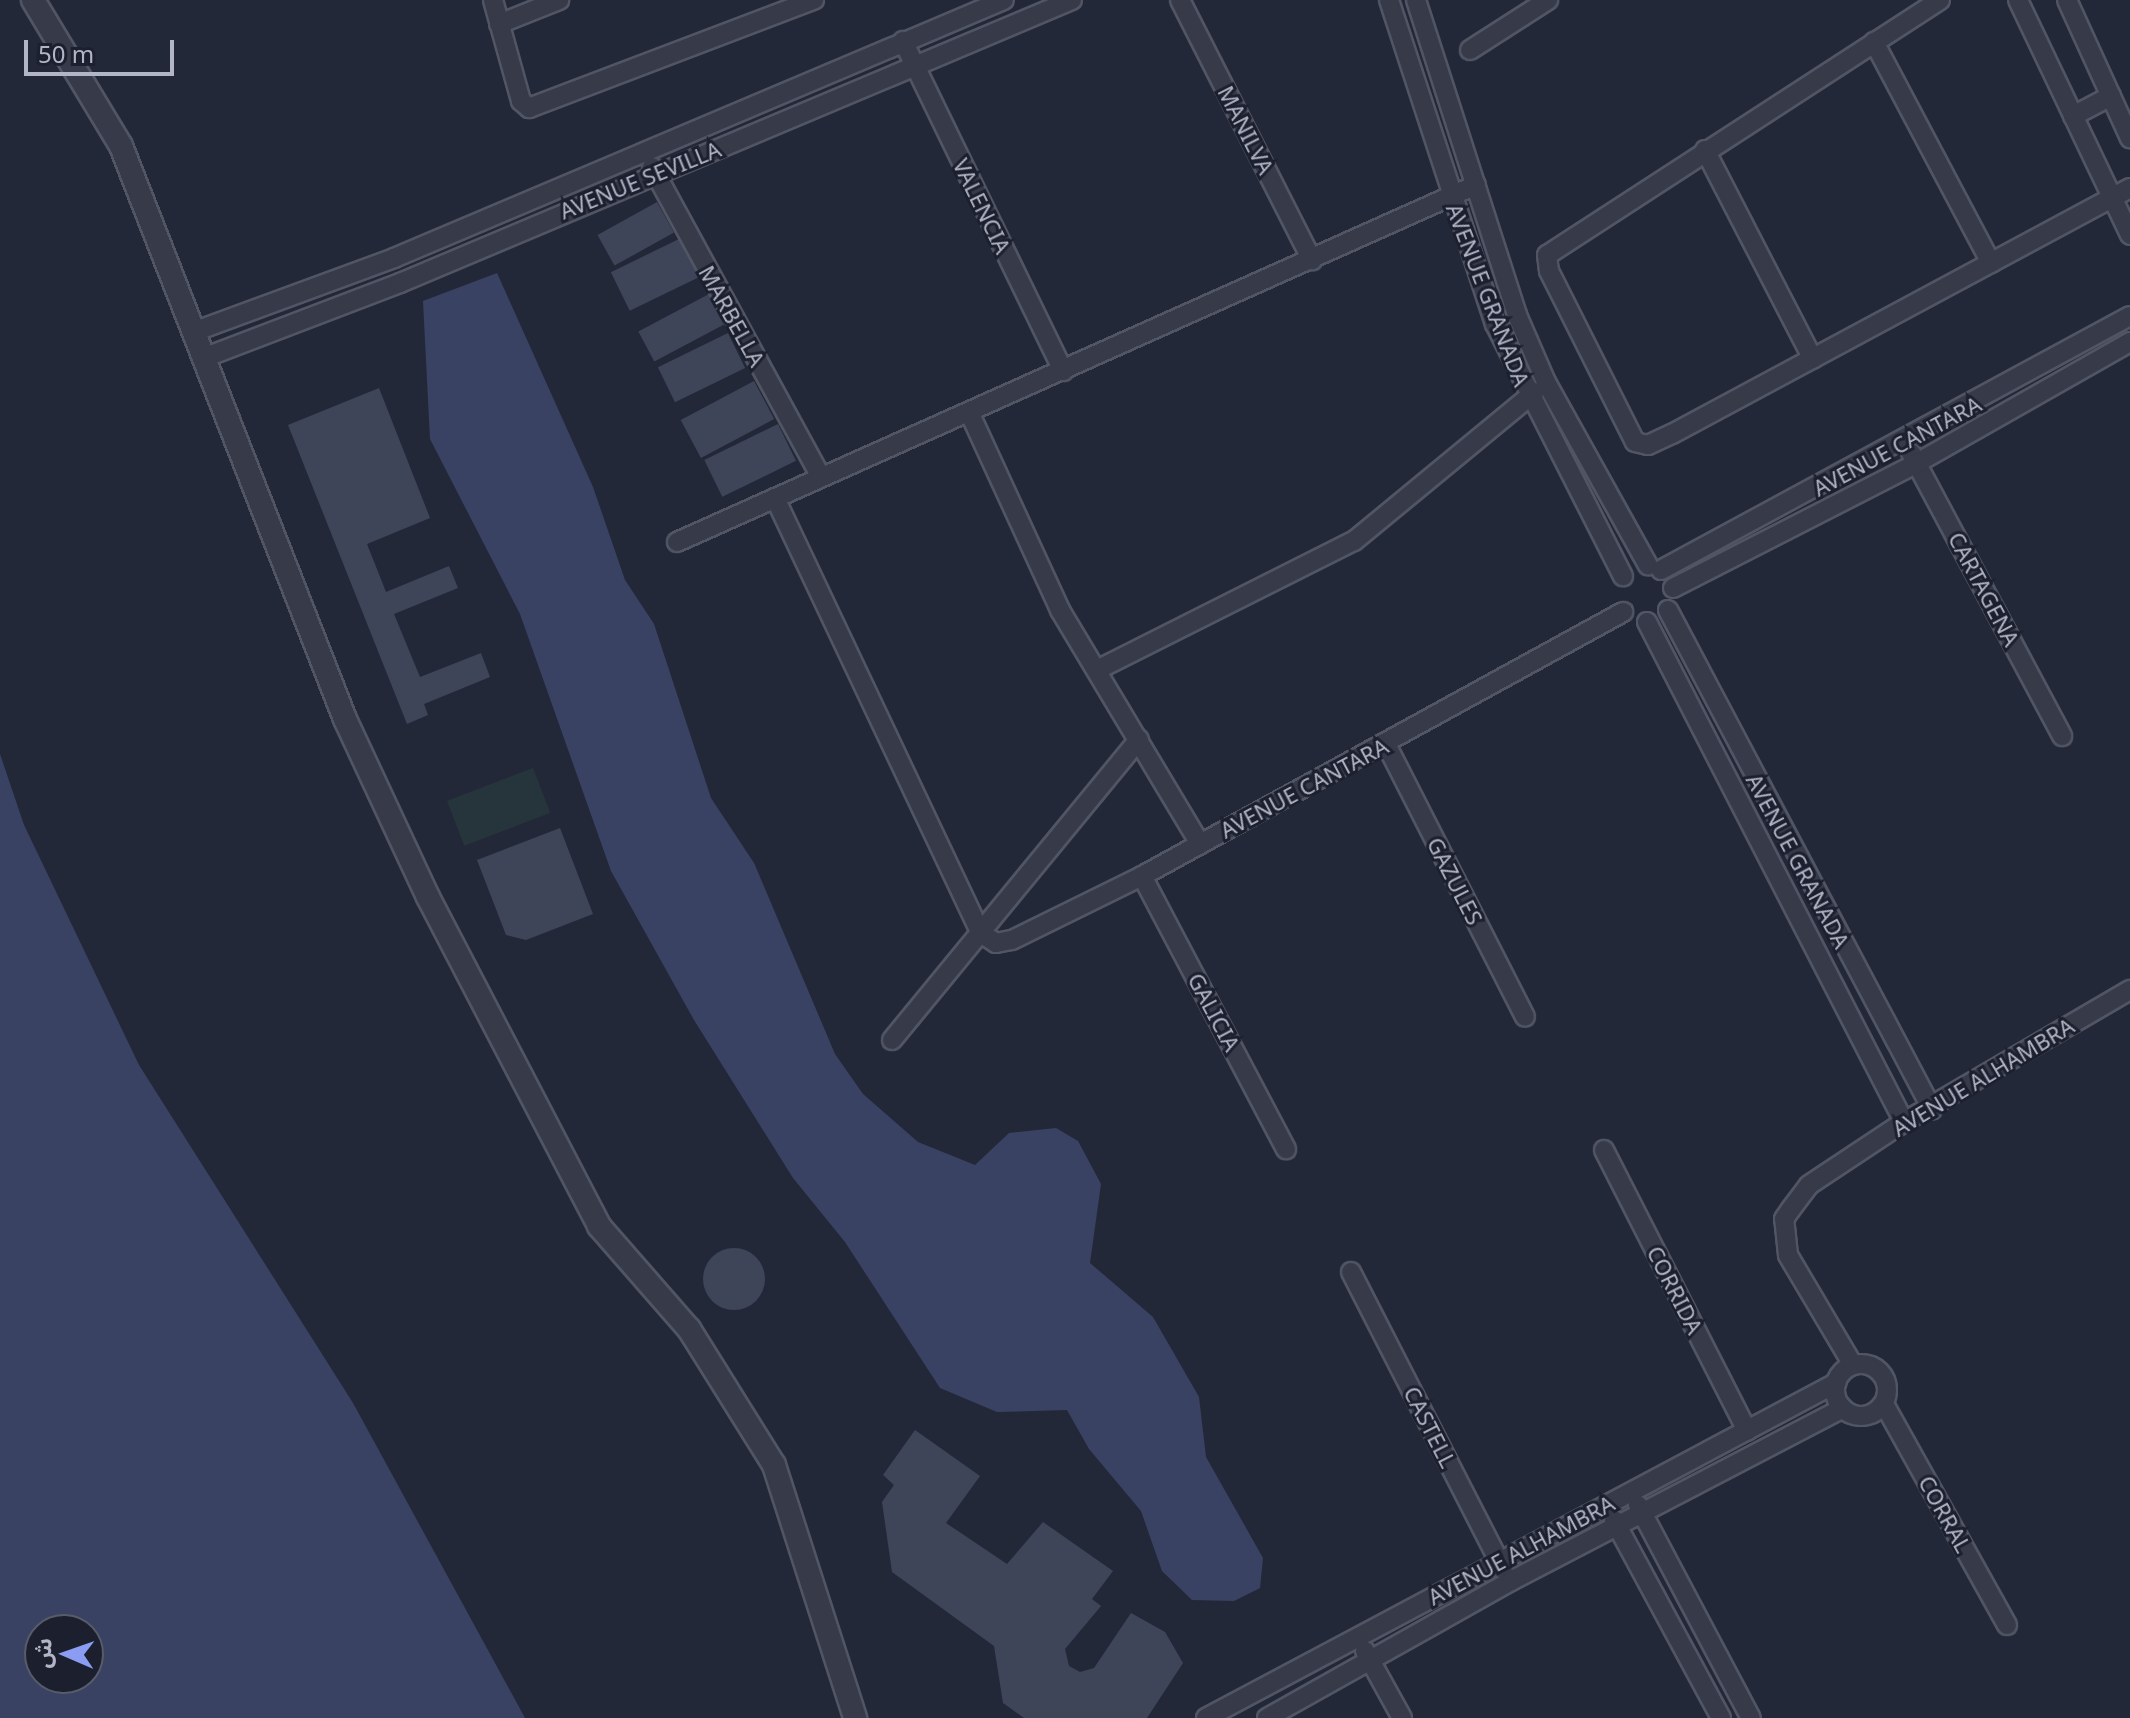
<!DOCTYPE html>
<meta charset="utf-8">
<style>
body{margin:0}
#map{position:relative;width:2130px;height:1718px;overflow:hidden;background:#232839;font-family:"Noto Sans","Noto Sans Arabic",sans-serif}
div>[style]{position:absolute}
.green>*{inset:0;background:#26353b;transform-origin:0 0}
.water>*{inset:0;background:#394262}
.building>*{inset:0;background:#3f4559;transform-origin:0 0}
.round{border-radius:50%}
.roads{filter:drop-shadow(2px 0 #515564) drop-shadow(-2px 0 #515564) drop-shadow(0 2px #515564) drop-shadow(0 -2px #515564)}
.minor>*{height:18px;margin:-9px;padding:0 9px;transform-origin:9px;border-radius:9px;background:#363a49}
.minor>.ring{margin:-9px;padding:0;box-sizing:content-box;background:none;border:18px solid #363a49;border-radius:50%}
.tertiary>*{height:22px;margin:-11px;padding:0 11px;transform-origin:11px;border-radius:11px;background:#363a49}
span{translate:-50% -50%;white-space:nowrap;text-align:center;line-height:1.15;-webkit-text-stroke:6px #1c202e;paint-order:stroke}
.street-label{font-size:22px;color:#b1b5c5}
.north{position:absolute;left:24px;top:1614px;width:80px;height:80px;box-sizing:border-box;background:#1c202e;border:2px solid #585c6a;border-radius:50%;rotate:272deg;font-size:22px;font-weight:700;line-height:32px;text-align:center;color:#b1b5c5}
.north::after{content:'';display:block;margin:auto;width:28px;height:36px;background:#8a9df2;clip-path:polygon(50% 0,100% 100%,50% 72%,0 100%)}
.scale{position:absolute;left:24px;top:40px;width:150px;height:36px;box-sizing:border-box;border:4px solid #b1b5c5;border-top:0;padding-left:10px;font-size:24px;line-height:28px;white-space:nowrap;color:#b1b5c5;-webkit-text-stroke:6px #1c202e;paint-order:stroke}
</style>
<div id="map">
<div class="green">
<i style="left:533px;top:768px;width:48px;height:92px;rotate:69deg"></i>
</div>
<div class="water">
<i style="clip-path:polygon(497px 273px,593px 487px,625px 580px,654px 624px,711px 798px,754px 863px,835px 1054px,863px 1094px,918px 1142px,975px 1165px,1009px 1133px,1056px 1128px,1078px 1141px,1101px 1184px,1090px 1263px,1153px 1317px,1199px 1397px,1206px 1457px,1263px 1558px,1260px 1588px,1234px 1601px,1192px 1600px,1162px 1571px,1141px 1511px,1089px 1449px,1067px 1410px,997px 1412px,940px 1388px,845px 1242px,793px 1178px,694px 1020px,611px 871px,520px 614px,430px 439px,423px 301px)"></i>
<i style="clip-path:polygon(evenodd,0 754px,24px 825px,139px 1065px,353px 1403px,525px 1718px,0 1718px,0 754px,88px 1630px,88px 1678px,40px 1678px,40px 1630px,88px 1630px)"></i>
</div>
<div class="building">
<i style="left:657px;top:202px;width:35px;height:68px;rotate:61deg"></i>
<i style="left:681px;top:238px;width:43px;height:78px;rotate:64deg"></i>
<i style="left:709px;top:294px;width:34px;height:80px;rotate:62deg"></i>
<i style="left:728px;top:333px;width:39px;height:78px;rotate:64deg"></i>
<i style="left:754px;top:381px;width:43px;height:83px;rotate:62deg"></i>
<i style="clip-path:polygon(379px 388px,430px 518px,367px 544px,386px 592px,449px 566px,458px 588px,394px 614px,420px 677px,481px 653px,490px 677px,424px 704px,428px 715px,407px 724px,288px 425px)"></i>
<i style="left:778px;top:424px;width:41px;height:82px;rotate:64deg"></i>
<i style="clip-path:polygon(560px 828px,593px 914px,526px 940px,506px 935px,477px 860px)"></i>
<i class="round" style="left:703px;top:1248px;width:62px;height:62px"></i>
<i style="clip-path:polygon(915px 1430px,980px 1476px,946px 1523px,1007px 1564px,1043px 1522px,1113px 1571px,1092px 1599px,1101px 1606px,1065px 1649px,1069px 1666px,1080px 1672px,1094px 1668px,1131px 1613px,1165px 1632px,1183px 1663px,1147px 1718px,1024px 1718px,1003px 1703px,994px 1646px,892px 1572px,882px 1502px,894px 1485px,883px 1475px)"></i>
</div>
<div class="roads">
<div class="minor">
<i style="left:493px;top:0;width:105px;rotate:74.5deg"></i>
<i style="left:521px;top:101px;width:11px;rotate:41deg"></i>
<i style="left:529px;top:108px;width:305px;rotate:-20.8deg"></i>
<i style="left:1180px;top:0;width:292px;rotate:63.1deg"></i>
<i style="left:1389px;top:0;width:341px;rotate:71.9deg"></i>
<i style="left:1495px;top:324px;width:283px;rotate:63.1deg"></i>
<i style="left:1416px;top:0;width:331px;rotate:72.2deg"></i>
<i style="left:1517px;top:315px;width:73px;rotate:66.6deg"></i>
<i style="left:1546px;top:382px;width:210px;rotate:60.9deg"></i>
<i style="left:1940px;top:0;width:468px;rotate:147deg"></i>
<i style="left:1547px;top:255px;width:16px;rotate:83deg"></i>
<i style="left:1549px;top:271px;width:191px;rotate:63.3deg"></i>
<i style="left:1635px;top:442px;width:13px;rotate:13deg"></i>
<i style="left:1648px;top:445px;width:26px;rotate:-25deg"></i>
<i style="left:1672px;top:434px;width:520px;rotate:-28.24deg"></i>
<i style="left:2018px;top:0;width:260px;rotate:64.5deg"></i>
<i style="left:2067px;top:0;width:152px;rotate:65.5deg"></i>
<i style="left:499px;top:24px;width:65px;rotate:-21.8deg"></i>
<i style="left:903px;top:41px;width:367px;rotate:64.1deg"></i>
<i style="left:1874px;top:42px;width:250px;rotate:62.1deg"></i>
<i style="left:1470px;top:50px;width:93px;rotate:-32.7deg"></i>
<i style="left:2073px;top:116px;width:43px;rotate:-27.8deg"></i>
<i style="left:1705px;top:150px;width:235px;rotate:62.7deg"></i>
<i style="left:652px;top:167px;width:353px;rotate:61.4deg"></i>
<i style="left:196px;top:331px;width:211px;rotate:-20.2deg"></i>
<i style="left:394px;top:258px;width:662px;rotate:-22.93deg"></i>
<i style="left:206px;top:357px;width:208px;rotate:-20.9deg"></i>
<i style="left:400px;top:283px;width:729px;rotate:-22.84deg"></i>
<i style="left:970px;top:414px;width:216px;rotate:65.3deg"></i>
<i style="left:1060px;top:610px;width:273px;rotate:59.1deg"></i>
<i style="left:1911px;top:453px;width:321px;rotate:61.9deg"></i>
<i style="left:775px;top:498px;width:481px;rotate:64.7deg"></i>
<i style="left:677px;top:542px;width:875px;rotate:-24.08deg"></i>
<i style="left:1661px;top:570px;width:533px;rotate:-28.44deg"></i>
<i style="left:1673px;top:588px;width:274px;rotate:-27.1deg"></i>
<i style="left:1917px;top:463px;width:245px;rotate:-29.6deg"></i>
<i style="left:1668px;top:610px;width:565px;rotate:62.12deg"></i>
<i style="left:1647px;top:622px;width:562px;rotate:62.8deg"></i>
<i style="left:1099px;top:669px;width:285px;rotate:-26.7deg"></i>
<i style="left:1354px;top:541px;width:234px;rotate:-39.5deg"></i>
<i style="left:1386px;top:744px;width:306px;rotate:63deg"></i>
<i style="left:1142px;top:876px;width:309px;rotate:62.2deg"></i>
<i style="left:981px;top:933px;width:18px;rotate:34deg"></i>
<i style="left:996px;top:943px;width:16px;rotate:-11deg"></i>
<i style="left:1012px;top:940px;width:145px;rotate:-26.2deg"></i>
<i style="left:1142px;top:876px;width:549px;rotate:-28.76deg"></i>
<i style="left:892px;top:1040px;width:389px;rotate:-50.6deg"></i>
<i style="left:1604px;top:1150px;width:315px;rotate:63deg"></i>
<i style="left:1351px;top:1272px;width:334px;rotate:62.9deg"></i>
<i class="ring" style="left:1835px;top:1364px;width:34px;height:34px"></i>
<i style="left:1853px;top:1365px;width:128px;rotate:-120.6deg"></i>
<i style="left:1788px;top:1255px;width:36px;rotate:-96deg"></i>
<i style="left:1784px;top:1219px;width:12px;rotate:-55deg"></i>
<i style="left:1791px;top:1209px;width:30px;rotate:-53deg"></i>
<i style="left:1809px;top:1185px;width:114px;rotate:-33.6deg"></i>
<i style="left:1904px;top:1122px;width:262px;rotate:-30.3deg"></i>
<i style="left:1884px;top:1404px;width:253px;rotate:60.9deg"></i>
<i style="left:1638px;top:1505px;width:241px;rotate:62.1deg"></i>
<i style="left:1614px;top:1520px;width:225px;rotate:61.6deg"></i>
<i style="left:1365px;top:1651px;width:77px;rotate:61.1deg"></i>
<i style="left:1206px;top:1718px;width:714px;rotate:-28deg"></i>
<i style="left:1267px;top:1718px;width:280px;rotate:-29.3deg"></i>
<i style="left:1511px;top:1581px;width:374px;rotate:-27.5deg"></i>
</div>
<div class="tertiary">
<i style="left:33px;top:0;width:170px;rotate:58.9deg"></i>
<i style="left:121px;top:146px;width:615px;rotate:68.65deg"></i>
<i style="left:345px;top:719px;width:196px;rotate:65deg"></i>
<i style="left:428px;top:897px;width:371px;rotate:62.5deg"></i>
<i style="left:599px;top:1226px;width:137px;rotate:48.9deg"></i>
<i style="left:689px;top:1329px;width:160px;rotate:58deg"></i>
<i style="left:774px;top:1465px;width:266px;rotate:72.2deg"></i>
</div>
</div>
<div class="street-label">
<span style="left:1246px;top:130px;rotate:63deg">MANILVA</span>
<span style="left:640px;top:180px;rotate:-22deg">AVENUE SEVILLA</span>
<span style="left:982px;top:206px;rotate:64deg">VALENCIA</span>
<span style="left:1488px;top:295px;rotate:69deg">AVENUE GRANADA</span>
<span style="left:732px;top:316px;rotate:61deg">MARBELLA</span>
<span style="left:1897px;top:446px;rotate:-28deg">AVENUE CANTARA</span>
<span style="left:1984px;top:589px;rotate:62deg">CARTAGENA</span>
<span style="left:1304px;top:788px;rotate:-28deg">AVENUE CANTARA</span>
<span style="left:1798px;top:861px;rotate:62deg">AVENUE GRANADA</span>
<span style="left:1455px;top:881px;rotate:63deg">GAZULES</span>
<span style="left:1214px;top:1012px;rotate:62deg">GALICIA</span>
<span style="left:1983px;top:1077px;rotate:-31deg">AVENUE ALHAMBRA</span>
<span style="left:1675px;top:1290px;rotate:63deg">CORRIDA</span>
<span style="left:1430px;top:1427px;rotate:63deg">CASTELL</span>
<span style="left:1945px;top:1514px;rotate:61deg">CORRAL</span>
<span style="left:1521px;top:1550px;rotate:-28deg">AVENUE ALHAMBRA</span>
</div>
<div class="north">ش</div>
<div class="scale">50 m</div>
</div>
